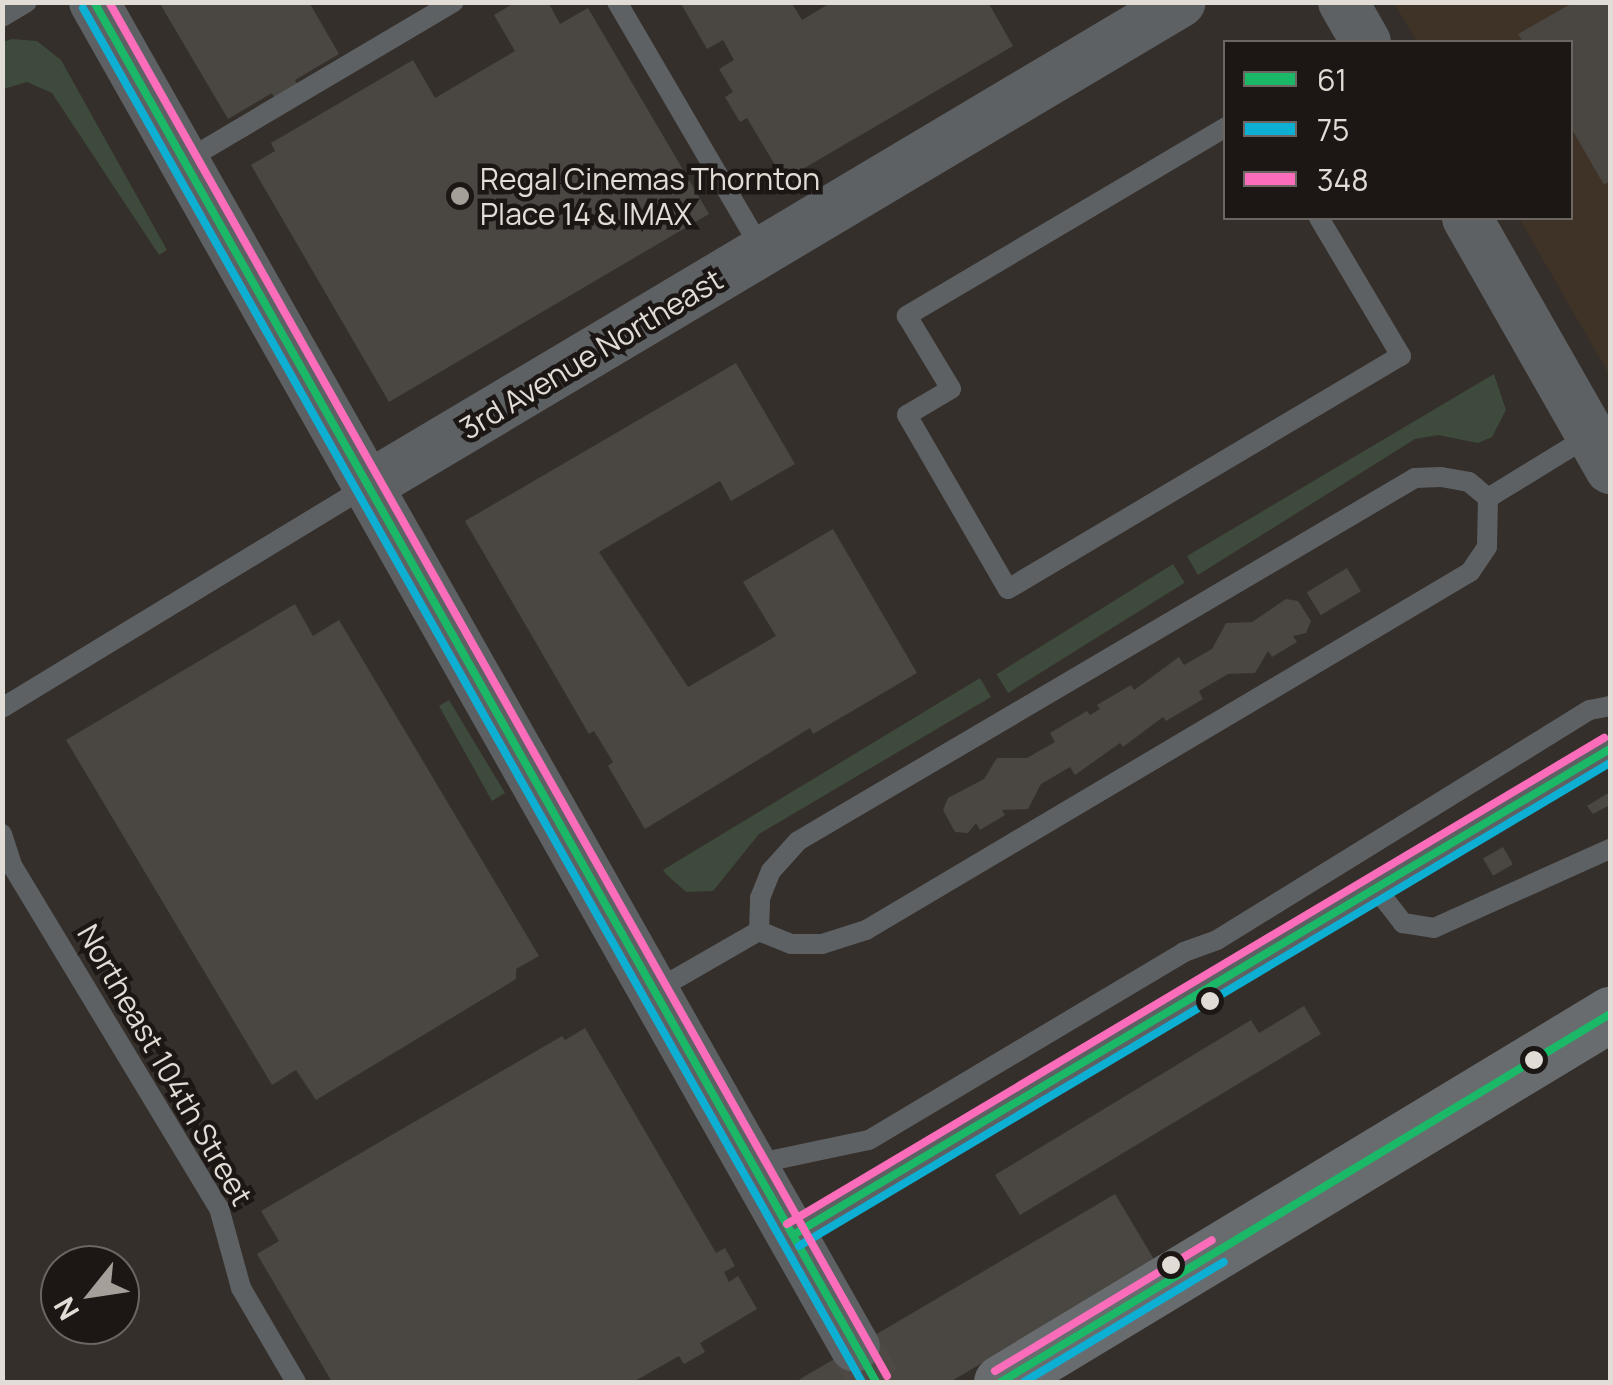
<!DOCTYPE html>
<style>
body{margin:0}
#map{position:relative;width:1613px;height:1385px;overflow:hidden;background:#342f2a;font-family:Manrope,sans-serif}
div>[style]{position:absolute}
.built>*{inset:0;background:#3f3226}
.green>*{inset:0;background:#3e4a3b;transform-origin:0 0}
.building>*{inset:0;background:#4a4642;transform-origin:0 0}
.tertiary-tunnel>*{height:50px;margin-top:-25px;transform-origin:0;background:repeating-linear-gradient(90deg,#4e4944 0 50px,transparent 0 75px)}
.service>*{height:20px;margin:-10px;padding:0 10px;transform-origin:10px;border-radius:10px;background:#5e6164}
.tertiary>*{height:50px;margin:-25px;padding:0 25px;transform-origin:25px;border-radius:25px;background:#5e6164}
.secondary>*{height:55px;margin:-27.5px;padding:0 27.5px;transform-origin:27.5px;border-radius:27.5px;background:#686c6f}
.bus-1>*{height:8px;margin:-4px;padding:0 4px;transform-origin:4px;border-radius:4px;background:#1ab867}
.bus-2>*{height:8px;margin:-4px;padding:0 4px;transform-origin:4px;border-radius:4px;background:#0dafd3}
.bus-3>*{height:8px;margin:-4px;padding:0 4px;transform-origin:4px;border-radius:4px;background:#fb6dba}
.dots>*{width:28px;height:28px;translate:-50% -50%;box-sizing:border-box;border:5px solid #1c1714;border-radius:50%}
span{translate:-50% -50%;white-space:nowrap;text-align:center;line-height:1.15;-webkit-text-stroke:9px #1c1714;paint-order:stroke}
.poi-label{font-size:30px;color:#e2dcd6}
.left{translate:0 -50%;text-align:left}
.street-label{font-size:30px;color:#e2dcd6}
.frame{position:absolute;inset:0;border:5px solid #e2dcd6;pointer-events:none}
.legend{position:absolute;left:1223px;top:40px;width:350px;height:180px;box-sizing:border-box;background:#1c1714;border:2px solid #6b6662;margin:0;padding:12px 18px;list-style:none;font-size:30px;color:#e2dcd6}
.legend li{display:flex;align-items:center;gap:20px;height:50px}
.legend b{width:50px;border:2px solid #6b6662}
.north{position:absolute;left:40px;top:1245px;width:100px;height:100px;box-sizing:border-box;background:#1c1714;border:2px solid #6b6662;border-radius:50%;rotate:240deg;font-size:28px;font-weight:700;line-height:40px;text-align:center;color:#e2dcd6}
.north::after{content:'';display:block;margin:auto;width:35px;height:45px;background:#a59f9a;clip-path:polygon(50% 0,100% 100%,50% 72%,0 100%)}
</style>
<div id="map">
<div class="built">
<i style="clip-path:polygon(1394px 3px,1610px 3px,1610px 376px,1519px 218px,1570px 218px,1570px 42px,1417px 42px)"></i>
</div>
<div class="green">
<i style="clip-path:polygon(12px 39px,37px 41px,61px 60px,167px 250px,159px 255px,52px 93px,27px 82px,3px 89px,3px 42px)"></i>
<i style="clip-path:polygon(1494px 374px,1506px 410px,1492px 437px,1478px 443px,1438px 435px,1415px 439px,1198px 575px,1187px 556px)"></i>
<i style="left:1173px;top:564px;width:22px;height:208px;rotate:58deg"></i>
<i style="clip-path:polygon(980px 678px,991px 697px,759px 834px,713px 891px,686px 892px,666px 874px,663px 870px)"></i>
<i style="clip-path:polygon(449px 700px,505px 793px,492px 801px,439px 706px)"></i>
</div>
<div class="building">
<i style="clip-path:polygon(159px 2px,309px 2px,339px 54px,295px 80px,299px 87px,276px 101px,272px 93px,228px 119px)"></i>
<i style="clip-path:polygon(516px 2px,548px 2px,560px 24px,588px 8px,709px 214px,389px 402px,251px 165px,275px 151px,271px 143px,413px 60px,435px 98px,515px 51px,494px 15px)"></i>
<i style="clip-path:polygon(680px 2px,791px 2px,802px 20px,832px 2px,988px 2px,1013px 46px,784px 180px,747px 118px,740px 122px,725px 97px,733px 92px,719px 69px,734px 60px,723px 40px,707px 49px)"></i>
<i style="clip-path:polygon(1574px 2px,1610px 2px,1610px 181px,1604px 185px,1570px 126px,1570px 42px,1523px 42px,1518px 34px)"></i>
<i style="clip-path:polygon(736px 363px,795px 464px,731px 501px,720px 481px,599px 552px,688px 687px,776px 636px,743px 582px,833px 529px,917px 673px,813px 734px,810px 728px,645px 829px,608px 766px,613px 762px,594px 731px,589px 734px,465px 521px)"></i>
<i style="left:1347px;top:568px;width:27px;height:47px;rotate:59deg"></i>
<i style="clip-path:polygon(1286px 599px,1298px 601px,1311px 621px,1306px 633px,1293px 636px,1297px 642px,1272px 657px,1268px 651px,1255px 673px,1228px 674px,1199px 691px,1203px 699px,1166px 721px,1163px 717px,1123px 747px,1120px 743px,1075px 775px,1070px 767px,1041px 784px,1028px 809px,1002px 810px,1005px 815px,980px 830px,976px 823px,968px 833px,955px 832px,943px 810px,948px 798px,984px 779px,997px 758px,1027px 758px,1055px 742px,1050px 733px,1087px 711px,1090px 715px,1100px 709px,1097px 705px,1131px 685px,1134px 690px,1179px 657px,1184px 665px,1212px 649px,1226px 623px,1252px 622px)"></i>
<i style="clip-path:polygon(295px 604px,313px 636px,339px 620px,539px 956px,516px 969px,516px 979px,316px 1100px,296px 1070px,272px 1085px,66px 740px)"></i>
<i style="clip-path:polygon(1610px 792px,1610px 805px,1593px 814px,1587px 806px)"></i>
<i style="left:1503px;top:847px;width:20px;height:23px;rotate:60deg"></i>
<i style="clip-path:polygon(1304px 1006px,1321px 1034px,1020px 1215px,995px 1175px,1251px 1020px,1259px 1033px)"></i>
<i style="clip-path:polygon(585px 1028px,716px 1253px,725px 1248px,735px 1266px,724px 1272px,729px 1282px,738px 1276px,757px 1309px,700px 1343px,705px 1352px,684px 1364px,679px 1356px,633px 1382px,332px 1382px,257px 1254px,279px 1241px,261px 1211px,562px 1036px,565px 1040px)"></i>
<i style="clip-path:polygon(1115px 1194px,1155px 1261px,950px 1382px,795px 1382px)"></i>
</div>
<div class="tertiary-tunnel">
<i style="left:855px;top:1347px;width:41px;rotate:59deg"></i>
</div>
<div class="service">
<i style="left:617px;top:2px;width:287px;rotate:59.7deg"></i>
<i style="left:2px;top:17px;width:29px;rotate:-31deg"></i>
<i style="left:1226px;top:127px;width:371px;rotate:149.4deg"></i>
<i style="left:907px;top:316px;width:85px;rotate:58.9deg"></i>
<i style="left:951px;top:389px;width:51px;rotate:149.4deg"></i>
<i style="left:907px;top:415px;width:201px;rotate:59.9deg"></i>
<i style="left:1008px;top:589px;width:457px;rotate:-30.7deg"></i>
<i style="left:1401px;top:356px;width:161px;rotate:-120.7deg"></i>
<i style="left:185px;top:161px;width:312px;rotate:-30.6deg"></i>
<i style="left:1441px;top:477px;width:28px;rotate:10deg"></i>
<i style="left:1469px;top:482px;width:25px;rotate:40deg"></i>
<i style="left:1488px;top:498px;width:49px;rotate:91.2deg"></i>
<i style="left:1487px;top:547px;width:30px;rotate:124deg"></i>
<i style="left:1470px;top:572px;width:702px;rotate:149.34deg"></i>
<i style="left:866px;top:930px;width:46px;rotate:162.3deg"></i>
<i style="left:822px;top:944px;width:31px;rotate:180deg"></i>
<i style="left:791px;top:944px;width:35px;rotate:-158deg"></i>
<i style="left:759px;top:931px;width:33px;rotate:-88deg"></i>
<i style="left:760px;top:898px;width:29px;rotate:-68deg"></i>
<i style="left:771px;top:871px;width:40px;rotate:-48deg"></i>
<i style="left:798px;top:841px;width:716px;rotate:-30.47deg"></i>
<i style="left:1415px;top:478px;width:26px;rotate:-2deg"></i>
<i style="left:1488px;top:498px;width:121px;rotate:-31.5deg"></i>
<i style="left:2px;top:708px;width:426px;rotate:-31.3deg"></i>
<i style="left:2px;top:834px;width:35px;rotate:72deg"></i>
<i style="left:13px;top:867px;width:398px;rotate:58.9deg"></i>
<i style="left:219px;top:1208px;width:83px;rotate:74.6deg"></i>
<i style="left:241px;top:1288px;width:109px;rotate:59.7deg"></i>
<i style="left:1375px;top:887px;width:46px;rotate:52.1deg"></i>
<i style="left:1403px;top:923px;width:31px;rotate:9deg"></i>
<i style="left:1434px;top:928px;width:193px;rotate:-24.2deg"></i>
<i style="left:658px;top:989px;width:116px;rotate:-29.9deg"></i>
<i style="left:755px;top:1164px;width:116px;rotate:-11.9deg"></i>
<i style="left:869px;top:1140px;width:367px;rotate:-30.8deg"></i>
<i style="left:1184px;top:952px;width:35px;rotate:-20deg"></i>
<i style="left:1217px;top:940px;width:438px;rotate:-31.7deg"></i>
<i style="left:1590px;top:710px;width:20px;rotate:-11deg"></i>
<i style="left:793px;top:1235px;width:951px;rotate:-30.75deg"></i>
</div>
<div class="tertiary">
<i style="left:94px;top:2px;width:1545px;rotate:60.5deg"></i>
<i style="left:1343px;top:2px;width:46px;rotate:60.1deg"></i>
<i style="left:1467px;top:218px;width:289px;rotate:60.3deg"></i>
<i style="left:366px;top:487px;width:948px;rotate:-30.76deg"></i>
</div>
<div class="secondary">
<i style="left:1001px;top:1382px;width:712px;rotate:-31.14deg"></i>
</div>
<div class="bus-1">
<i style="left:94px;top:2px;width:1586px;rotate:60.46deg"></i>
<i style="left:793px;top:1235px;width:951px;rotate:-30.75deg"></i>
<i style="left:1001px;top:1382px;width:712px;rotate:-31.14deg"></i>
</div>
<div class="bus-2">
<i style="left:83px;top:8px;width:1579px;rotate:60.45deg"></i>
<i style="left:799px;top:1246px;width:944px;rotate:-30.78deg"></i>
<i style="left:1024px;top:1382px;width:233px;rotate:-31deg"></i>
</div>
<div class="bus-3">
<i style="left:109px;top:2px;width:1579px;rotate:60.48deg"></i>
<i style="left:787px;top:1224px;width:951px;rotate:-30.75deg"></i>
<i style="left:995px;top:1371px;width:253px;rotate:-31.1deg"></i>
</div>
<div class="dots">
<i style="left:460px;top:196px;background:#a59f9a"></i>
<i style="left:1210px;top:1001px;background:#e2dcd6"></i>
<i style="left:1534px;top:1060px;background:#e2dcd6"></i>
<i style="left:1171px;top:1265px;background:#e2dcd6"></i>
</div>
<div class="poi-label">
<span class="left" style="left:480px;top:196px">Regal Cinemas Thornton<br>Place 14 &amp; IMAX</span>
</div>
<div class="street-label">
<span style="left:591px;top:354px;rotate:-31deg">3rd Avenue Northeast</span>
<span style="left:165px;top:1065px;rotate:60deg">Northeast 104th Street</span>
</div>
<div class="frame"></div>
<ul class="legend">
<li><b style="height:12px;background:#1ab867"></b>61</li>
<li><b style="height:12px;background:#0dafd3"></b>75</li>
<li><b style="height:12px;background:#fb6dba"></b>348</li>
</ul>
<div class="north">N</div>
</div>
